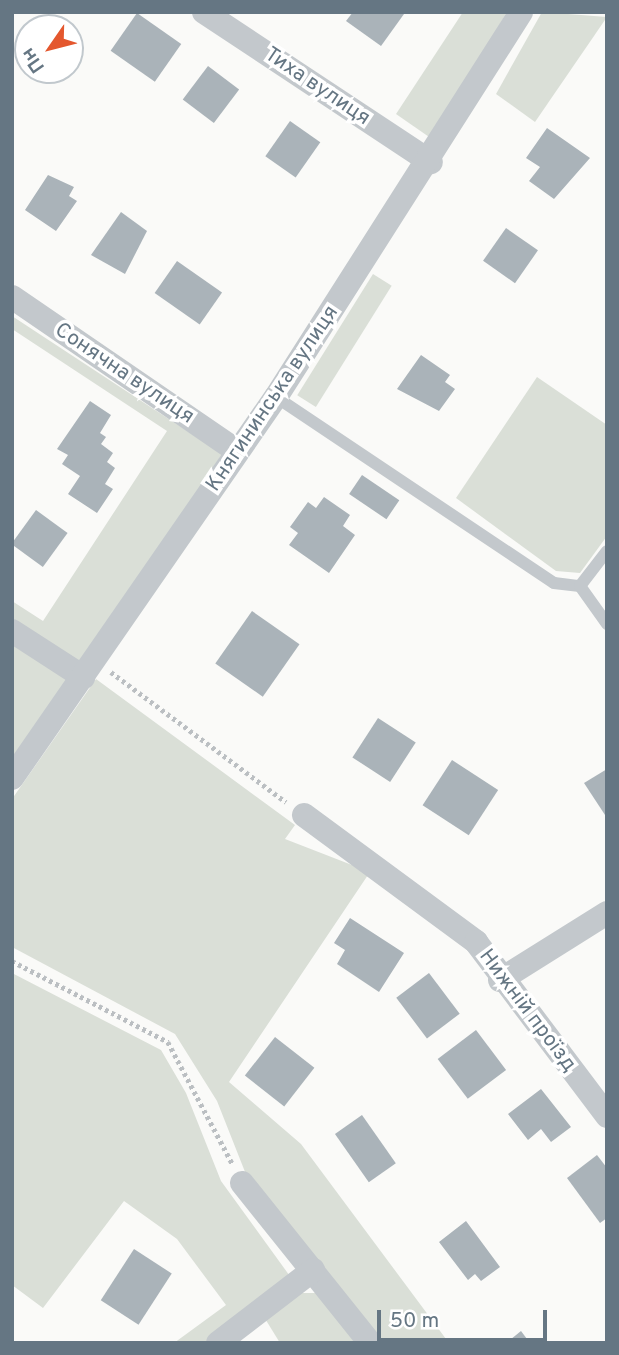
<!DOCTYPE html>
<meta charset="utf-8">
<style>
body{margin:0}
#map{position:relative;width:619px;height:1355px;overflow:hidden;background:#fafaf8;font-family:Overpass,sans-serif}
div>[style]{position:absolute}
.green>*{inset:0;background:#dadfd7;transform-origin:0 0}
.building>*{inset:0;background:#aab3b9;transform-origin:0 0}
.path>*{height:4.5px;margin-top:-2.25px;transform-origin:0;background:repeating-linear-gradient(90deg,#bbbfc2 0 3.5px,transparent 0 7px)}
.lane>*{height:12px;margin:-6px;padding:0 6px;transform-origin:6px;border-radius:6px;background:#c3c8cc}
.street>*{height:24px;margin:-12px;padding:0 12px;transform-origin:12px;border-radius:12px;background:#c3c8cc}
span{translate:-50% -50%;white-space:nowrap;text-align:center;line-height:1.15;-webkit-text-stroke:7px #fff;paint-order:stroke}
.street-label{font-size:21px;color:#657683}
.frame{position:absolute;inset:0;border:14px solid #657683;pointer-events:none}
.north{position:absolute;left:14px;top:14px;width:70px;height:70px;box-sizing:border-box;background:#fff;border:2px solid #c1c8cd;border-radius:50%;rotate:235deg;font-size:19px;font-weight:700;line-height:28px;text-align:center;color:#657683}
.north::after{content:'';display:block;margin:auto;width:24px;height:32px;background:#e4572e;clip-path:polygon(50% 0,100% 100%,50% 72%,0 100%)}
.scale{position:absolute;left:377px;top:1310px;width:170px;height:32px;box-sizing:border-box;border:4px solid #657683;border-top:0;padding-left:9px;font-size:21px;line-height:24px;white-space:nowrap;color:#657683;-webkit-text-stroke:5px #fff;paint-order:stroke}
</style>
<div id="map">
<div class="green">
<i style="clip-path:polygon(463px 12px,507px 12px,432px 139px,396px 114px)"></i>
<i style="clip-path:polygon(542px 12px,607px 17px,535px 122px,496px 94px)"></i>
<i style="left:373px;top:274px;width:22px;height:143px;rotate:32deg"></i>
<i style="clip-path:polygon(12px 316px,222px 454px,81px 667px,12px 622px,12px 601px,43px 621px,167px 431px,12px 329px)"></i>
<i style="clip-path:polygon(537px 377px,607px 425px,607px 536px,580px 573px,556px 571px,456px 498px)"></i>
<i style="clip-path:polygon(12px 640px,72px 678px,12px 763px)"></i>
<i style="clip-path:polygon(96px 679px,295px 825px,285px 839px,370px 872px,229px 1082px,301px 1144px,449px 1343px,380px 1343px,249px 1182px,217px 1101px,175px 1034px,12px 947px,12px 799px)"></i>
<i style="clip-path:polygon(12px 973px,161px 1050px,186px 1093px,221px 1181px,292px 1279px,204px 1343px,174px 1343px,226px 1305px,177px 1239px,124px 1201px,43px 1308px,12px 1285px)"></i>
<i style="clip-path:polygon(301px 1293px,316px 1293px,361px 1343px,280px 1343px,264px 1317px)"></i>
</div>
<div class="building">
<i style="clip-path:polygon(353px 12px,403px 12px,404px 14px,381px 46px,346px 21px)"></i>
<i style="left:137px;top:13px;width:54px;height:46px;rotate:35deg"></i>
<i style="left:208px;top:66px;width:39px;height:42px;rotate:37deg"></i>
<i style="left:290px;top:121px;width:37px;height:43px;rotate:35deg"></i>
<i style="clip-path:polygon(547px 128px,590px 158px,554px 199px,529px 181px,540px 167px,526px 158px)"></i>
<i style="clip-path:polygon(48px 175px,74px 187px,69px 196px,77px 201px,56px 231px,25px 210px)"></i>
<i style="clip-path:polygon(121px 212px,147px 231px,125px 274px,91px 255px)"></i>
<i style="left:506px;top:228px;width:39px;height:40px;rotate:35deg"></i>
<i style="left:177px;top:261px;width:55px;height:39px;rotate:35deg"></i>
<i style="clip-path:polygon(421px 355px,450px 375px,445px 382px,455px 389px,439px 411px,397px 389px)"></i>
<i style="clip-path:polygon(90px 401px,111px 415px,100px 433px,106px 437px,101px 444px,113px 453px,107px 462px,115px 468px,105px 484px,113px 489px,97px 513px,68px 494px,80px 476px,62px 464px,68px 455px,57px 449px)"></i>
<i style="left:362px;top:475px;width:45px;height:23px;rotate:34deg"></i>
<i style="clip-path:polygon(324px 497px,350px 515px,343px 526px,355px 535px,329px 573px,289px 545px,298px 533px,290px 527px,308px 502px,316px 508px)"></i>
<i style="left:36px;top:510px;width:39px;height:42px;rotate:36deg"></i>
<i style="left:252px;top:611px;width:58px;height:64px;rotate:35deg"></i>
<i style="left:378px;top:718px;width:45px;height:47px;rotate:33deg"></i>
<i style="left:452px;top:760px;width:55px;height:54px;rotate:33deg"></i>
<i style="clip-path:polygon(607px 769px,607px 818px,584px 783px)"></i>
<i style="clip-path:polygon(350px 918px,404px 953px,379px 992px,337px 964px,345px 950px,334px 943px)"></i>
<i style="left:429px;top:973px;width:51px;height:41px;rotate:53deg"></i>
<i style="left:476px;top:1030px;width:50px;height:48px;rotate:53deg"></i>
<i style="left:275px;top:1037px;width:50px;height:49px;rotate:38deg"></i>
<i style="clip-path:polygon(541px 1089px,571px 1127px,551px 1142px,541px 1129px,528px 1140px,508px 1114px)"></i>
<i style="left:362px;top:1115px;width:59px;height:33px;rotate:55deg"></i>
<i style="clip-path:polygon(597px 1155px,607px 1168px,607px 1218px,600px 1223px,567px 1178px)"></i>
<i style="clip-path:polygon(466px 1221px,500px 1267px,481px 1281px,475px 1274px,468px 1280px,439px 1242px)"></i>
<i style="left:134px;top:1249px;width:45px;height:61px;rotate:33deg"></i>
<i style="clip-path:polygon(521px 1331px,530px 1343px,506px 1343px)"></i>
</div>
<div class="path">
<i style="left:111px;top:672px;width:218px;rotate:36.6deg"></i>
<i style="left:12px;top:961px;width:176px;rotate:27.4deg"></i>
<i style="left:168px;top:1042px;width:139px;rotate:62.1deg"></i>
</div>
<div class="lane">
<i style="left:276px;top:397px;width:334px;rotate:33.8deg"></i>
<i style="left:554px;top:583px;width:26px;rotate:7deg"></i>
<i style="left:580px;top:586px;width:47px;rotate:54.6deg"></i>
<i style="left:580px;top:586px;width:44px;rotate:-52.4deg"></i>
</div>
<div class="street">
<i style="left:204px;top:12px;width:272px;rotate:33.5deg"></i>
<i style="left:12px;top:297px;width:273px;rotate:34.4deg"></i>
<i style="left:12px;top:631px;width:85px;rotate:32.9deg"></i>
<i style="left:12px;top:778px;width:464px;rotate:-55.3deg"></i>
<i style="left:276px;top:397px;width:456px;rotate:-57.5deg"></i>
<i style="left:304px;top:815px;width:214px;rotate:36.4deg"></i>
<i style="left:476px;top:942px;width:218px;rotate:53deg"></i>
<i style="left:500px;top:980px;width:126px;rotate:-32.1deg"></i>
<i style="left:242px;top:1183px;width:205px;rotate:51.3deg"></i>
<i style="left:218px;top:1343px;width:120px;rotate:-37.5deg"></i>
</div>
<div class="street-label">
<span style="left:317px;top:87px;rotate:34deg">Тиха вулиця</span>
<span style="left:124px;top:374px;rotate:34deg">Сонячна вулиця</span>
<span style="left:273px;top:399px;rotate:-56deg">Княгининська вулиця</span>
<span style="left:527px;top:1011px;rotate:53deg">Нижній проїзд</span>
</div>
<div class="frame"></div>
<div class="north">Пн</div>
<div class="scale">50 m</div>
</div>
